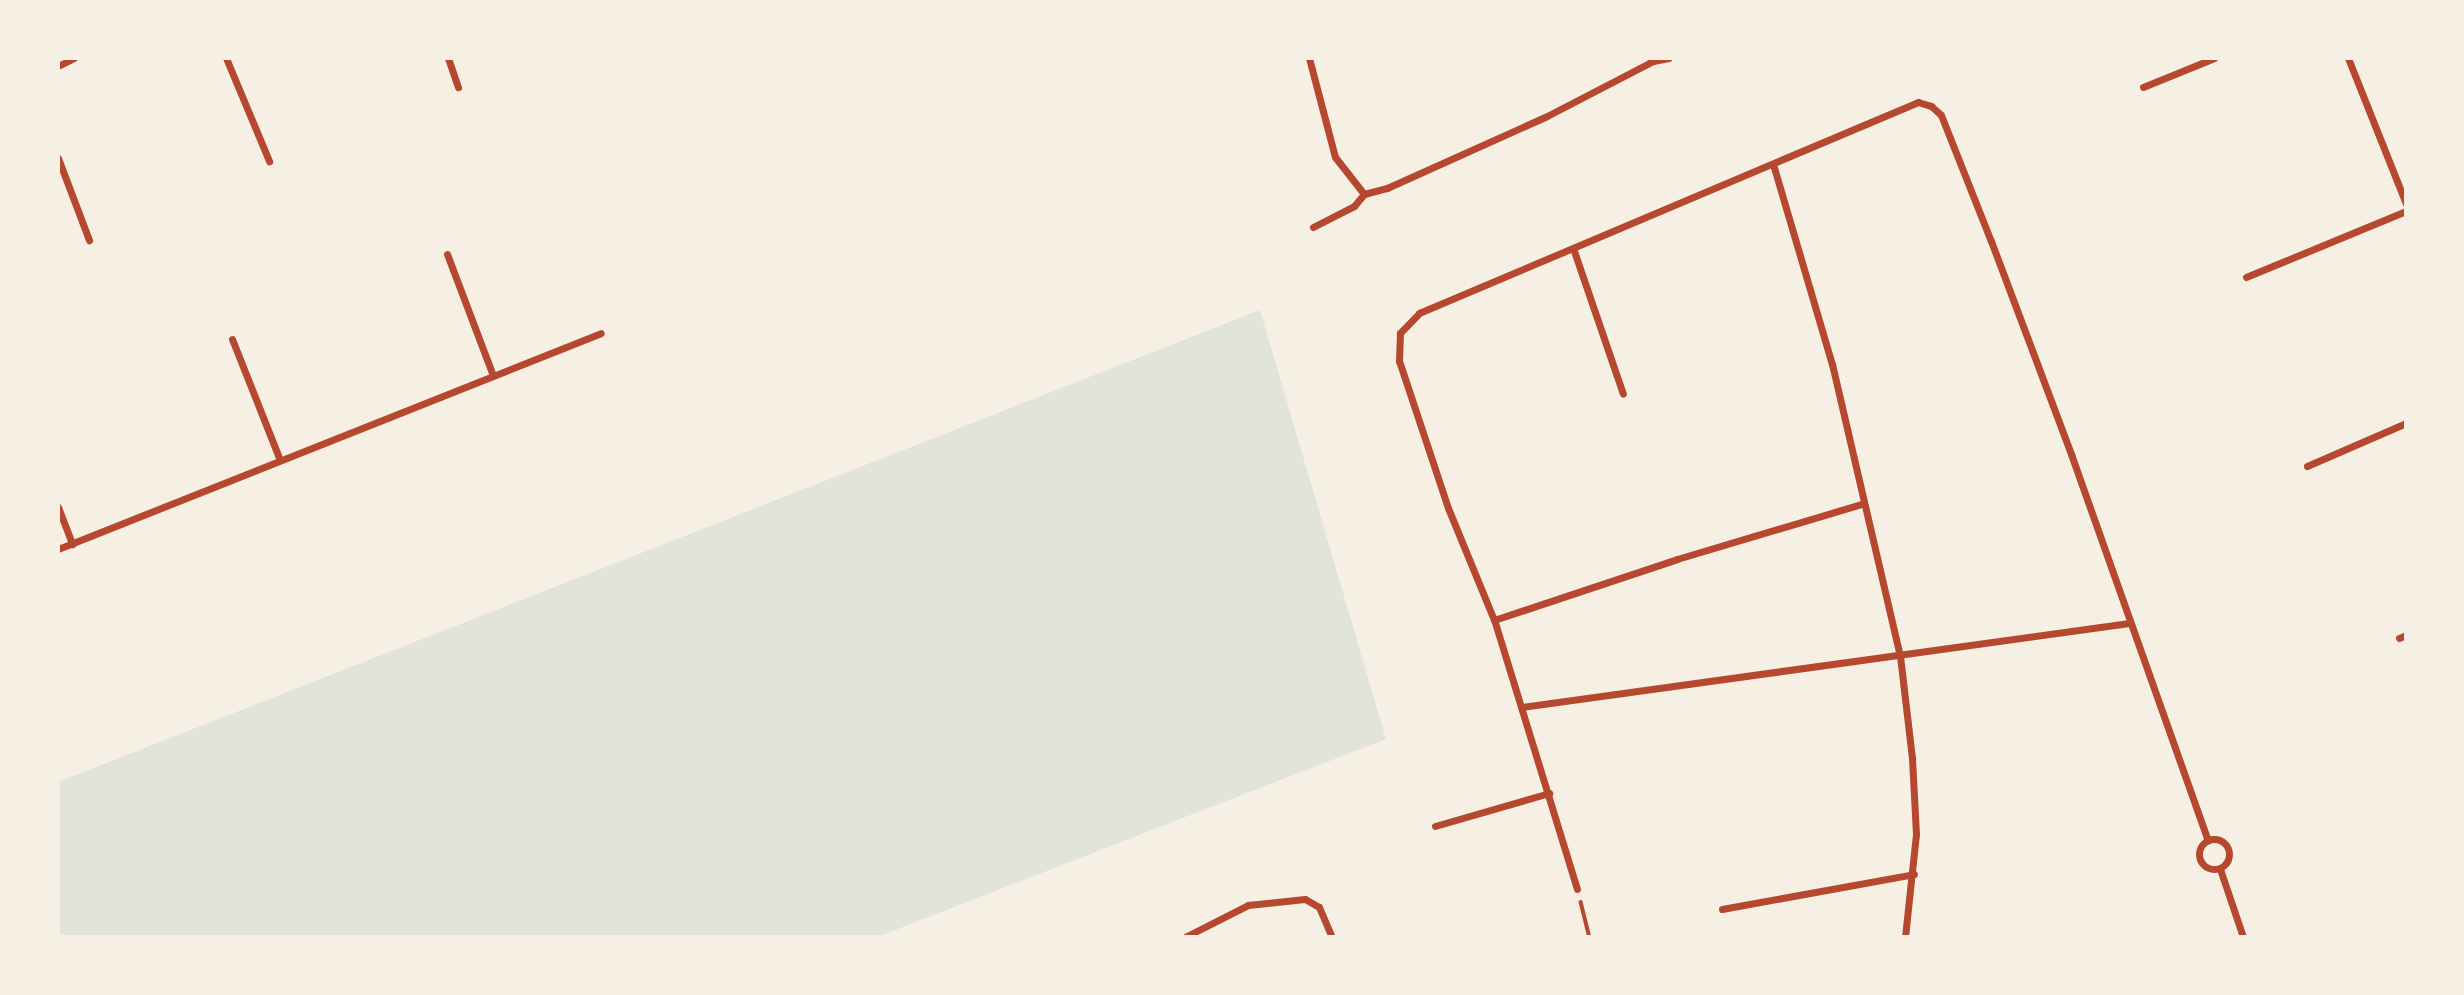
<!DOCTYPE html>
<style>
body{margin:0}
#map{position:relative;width:2464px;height:995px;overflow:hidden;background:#f6efe4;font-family:Lato,sans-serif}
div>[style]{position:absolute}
.green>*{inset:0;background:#e2e4dc}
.path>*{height:3.5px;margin:-1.75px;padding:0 1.75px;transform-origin:1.75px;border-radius:1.75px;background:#b5482f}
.minor>*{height:7px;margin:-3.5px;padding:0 3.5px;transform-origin:3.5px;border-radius:3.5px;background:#b5482f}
.minor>.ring{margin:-3.5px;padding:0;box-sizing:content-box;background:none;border:7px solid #b5482f;border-radius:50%}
span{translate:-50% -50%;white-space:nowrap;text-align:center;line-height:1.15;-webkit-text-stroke:7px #f6efe4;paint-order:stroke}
.frame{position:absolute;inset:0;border:60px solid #f6efe4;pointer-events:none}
</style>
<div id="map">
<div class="green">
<i style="clip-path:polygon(1260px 310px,1386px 739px,877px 937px,58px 937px,58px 782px)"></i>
</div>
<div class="path">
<i style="left:1581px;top:902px;width:36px;rotate:76deg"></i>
</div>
<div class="minor">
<i style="left:226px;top:58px;width:112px;rotate:67.3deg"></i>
<i style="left:448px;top:58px;width:31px;rotate:71deg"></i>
<i style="left:1309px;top:58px;width:102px;rotate:75.3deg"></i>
<i style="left:1335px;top:157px;width:47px;rotate:51.9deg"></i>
<i style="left:1364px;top:194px;width:24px;rotate:-15deg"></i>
<i style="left:1387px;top:188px;width:175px;rotate:-24.2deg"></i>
<i style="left:1547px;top:116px;width:119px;rotate:-27.4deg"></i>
<i style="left:1650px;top:58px;width:4px;rotate:45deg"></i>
<i style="left:1653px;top:61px;width:16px;rotate:-11deg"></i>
<i style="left:2348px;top:58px;width:157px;rotate:68.3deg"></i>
<i style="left:58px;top:66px;width:18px;rotate:-27deg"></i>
<i style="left:2143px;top:87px;width:77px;rotate:-22.2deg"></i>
<i style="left:58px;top:158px;width:88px;rotate:69.3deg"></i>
<i style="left:1773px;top:164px;width:209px;rotate:73.6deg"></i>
<i style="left:1832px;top:364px;width:300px;rotate:76.9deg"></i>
<i style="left:1900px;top:656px;width:103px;rotate:83.3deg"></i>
<i style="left:1912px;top:758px;width:76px;rotate:87deg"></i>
<i style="left:1916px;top:834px;width:104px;rotate:96.1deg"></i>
<i style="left:1313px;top:227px;width:46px;rotate:-27.1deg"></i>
<i style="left:1354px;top:206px;width:16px;rotate:-50deg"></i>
<i style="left:1573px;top:248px;width:154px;rotate:71.1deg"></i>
<i style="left:447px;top:254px;width:130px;rotate:69.3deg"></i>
<i style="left:2246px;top:277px;width:173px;rotate:-22.4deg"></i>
<i style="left:232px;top:339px;width:130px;rotate:68.4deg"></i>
<i style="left:2307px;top:466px;width:108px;rotate:-23.5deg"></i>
<i style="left:58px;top:507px;width:40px;rotate:69deg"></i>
<i style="left:58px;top:549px;width:584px;rotate:-21.69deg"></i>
<i style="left:1494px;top:620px;width:193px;rotate:-18.4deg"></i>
<i style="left:1677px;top:559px;width:193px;rotate:-16.6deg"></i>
<i style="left:2399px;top:638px;width:8px;rotate:-23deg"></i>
<i style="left:1522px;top:707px;width:613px;rotate:-7.88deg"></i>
<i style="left:1435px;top:826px;width:119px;rotate:-16.1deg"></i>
<i class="ring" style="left:2199px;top:839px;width:23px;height:23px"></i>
<i style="left:2220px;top:869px;width:72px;rotate:71.3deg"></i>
<i style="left:1577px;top:889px;width:282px;rotate:-107.1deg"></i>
<i style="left:1494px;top:620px;width:121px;rotate:-112.3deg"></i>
<i style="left:1448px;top:508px;width:155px;rotate:-108.4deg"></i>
<i style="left:1399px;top:361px;width:28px;rotate:-88deg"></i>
<i style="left:1400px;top:333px;width:28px;rotate:-46deg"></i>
<i style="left:1419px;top:313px;width:542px;rotate:-22.92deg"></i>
<i style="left:1918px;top:102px;width:14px;rotate:17deg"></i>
<i style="left:1931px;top:106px;width:13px;rotate:42deg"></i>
<i style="left:1941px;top:115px;width:136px;rotate:68.4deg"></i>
<i style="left:1991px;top:241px;width:228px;rotate:69.4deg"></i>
<i style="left:2071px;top:454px;width:410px;rotate:70.5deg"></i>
<i style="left:1722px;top:909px;width:195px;rotate:-10.3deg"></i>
<i style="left:1185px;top:937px;width:71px;rotate:-26.9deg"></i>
<i style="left:1248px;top:905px;width:57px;rotate:-6deg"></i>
<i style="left:1305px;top:899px;width:16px;rotate:30deg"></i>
<i style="left:1319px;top:907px;width:33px;rotate:67deg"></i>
</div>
<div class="frame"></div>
</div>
